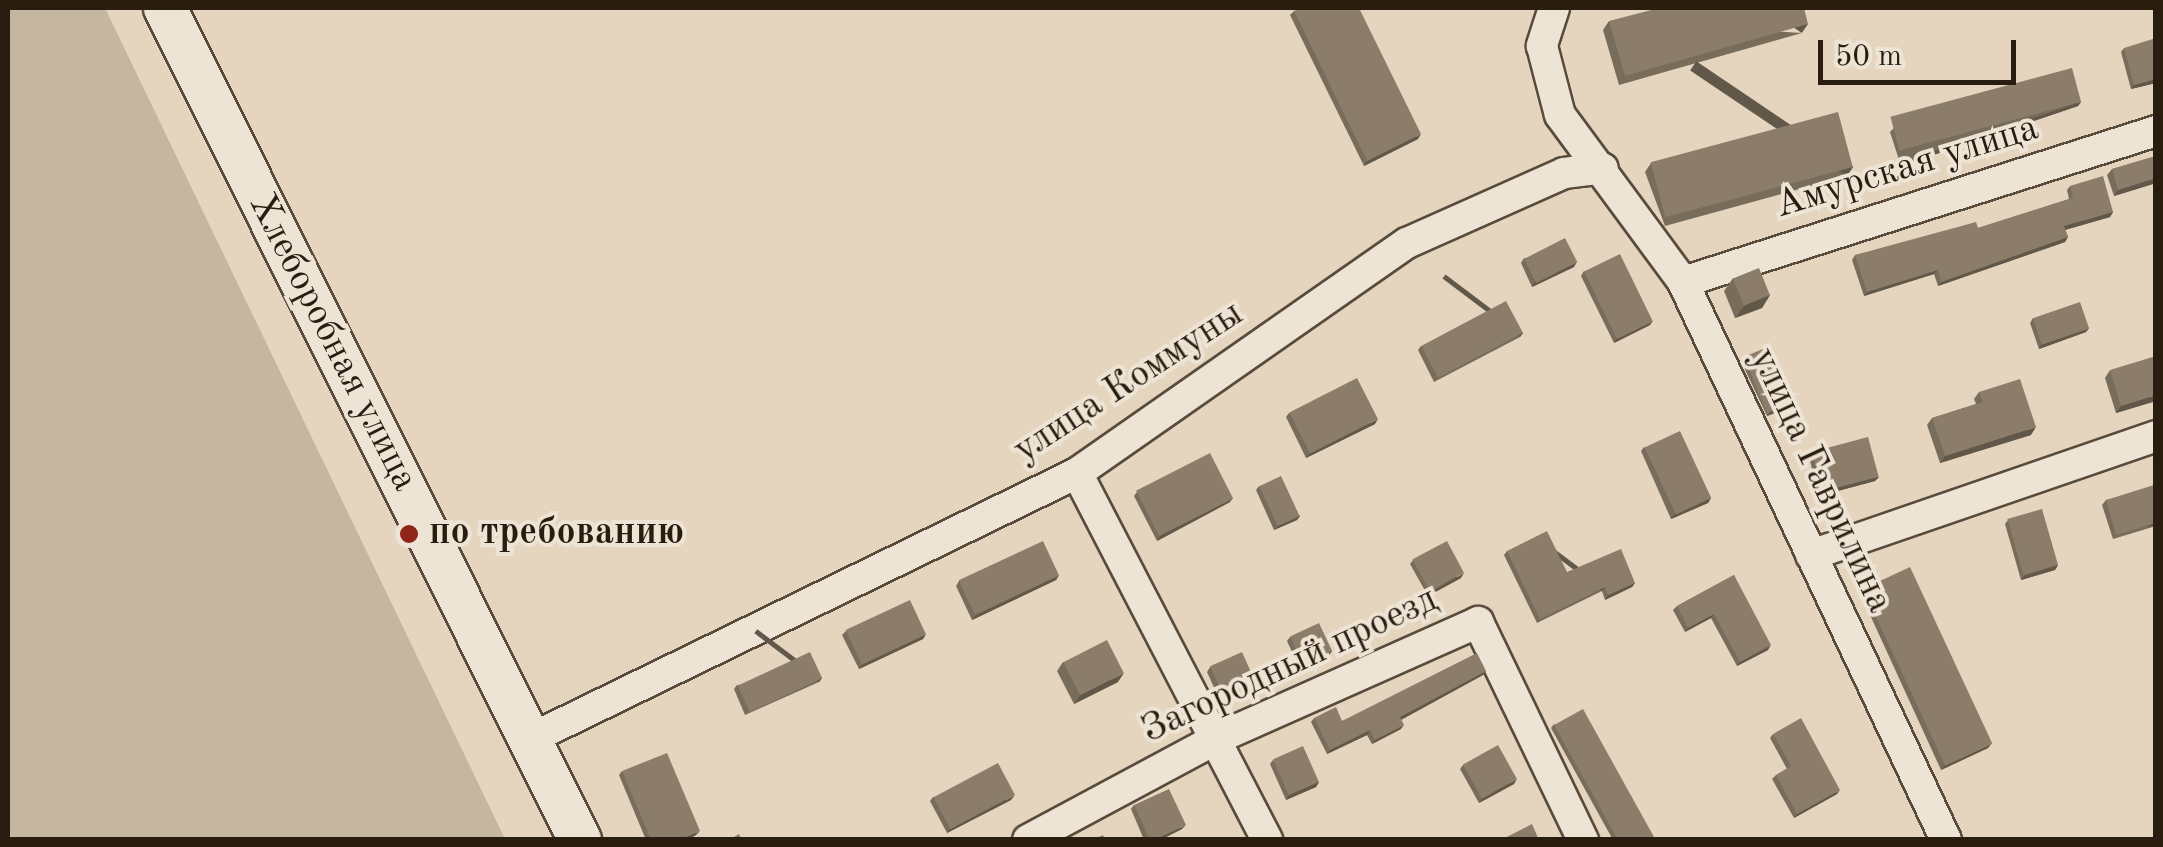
<!DOCTYPE html>
<meta charset="utf-8">
<style>
body{margin:0}
#map{position:relative;width:2163px;height:847px;overflow:hidden;background:#e5d5be;font-family:"Old Standard TT",serif}
div>[style]{position:absolute}
.green>*{inset:0;background:#c5b6a0}
.roads{filter:drop-shadow(2px 0 #584b3c) drop-shadow(-2px 0 #584b3c) drop-shadow(0 2px #584b3c) drop-shadow(0 -2px #584b3c)}
.minor>*{height:30px;margin:-15px;padding:0 15px;transform-origin:15px;border-radius:15px;background:#eee4d5}
.secondary>*{height:42px;margin:-21px;padding:0 21px;transform-origin:21px;border-radius:21px;background:#eee4d5}
.wall>*{inset:0;background:#786c5b}
.shaded-wall>*{inset:0;background:#61584a;transform-origin:0 0}
.building>*{inset:0;background:#8b7d6a;transform-origin:0 0}
.dots>*{width:28px;height:28px;translate:-50% -50%;box-sizing:border-box;border:5px solid #eee4d5;border-radius:50%}
span{translate:-50% -50%;white-space:nowrap;text-align:center;line-height:1.15;-webkit-text-stroke:8px #eee4d5;paint-order:stroke}
.street-label{font-size:38px;color:#291d10}
.poi-label{font-size:38px;color:#291d10;font-weight:700}
.left{translate:0 -50%;text-align:left}
.frame{position:absolute;inset:0;border:10px solid #291d10;pointer-events:none}
.scale{position:absolute;left:1818px;top:40px;width:198px;height:45px;box-sizing:border-box;border:5px solid #291d10;border-top:0;padding-left:12px;font-size:30px;line-height:35px;white-space:nowrap;color:#291d10;-webkit-text-stroke:8px #eee4d5;paint-order:stroke}
</style>
<div id="map">
<div class="green">
<i style="clip-path:polygon(8px 8px,105px 8px,505px 839px,8px 839px)"></i>
</div>
<div class="roads">
<div class="minor">
<i style="left:1554px;top:8px;width:40px;rotate:108deg"></i>
<i style="left:1542px;top:46px;width:71px;rotate:75.4deg"></i>
<i style="left:1560px;top:115px;width:207px;rotate:53.6deg"></i>
<i style="left:1683px;top:282px;width:617px;rotate:64.76deg"></i>
<i style="left:1683px;top:282px;width:497px;rotate:-17.7deg"></i>
<i style="left:1077px;top:473px;width:413px;rotate:62.6deg"></i>
<i style="left:1811px;top:555px;width:365px;rotate:-19deg"></i>
<i style="left:530px;top:739px;width:608px;rotate:-25.93deg"></i>
<i style="left:1077px;top:473px;width:402px;rotate:-34.9deg"></i>
<i style="left:1407px;top:243px;width:172px;rotate:-24deg"></i>
<i style="left:1564px;top:173px;width:39px;rotate:-7deg"></i>
<i style="left:1028px;top:840px;width:216px;rotate:-28.2deg"></i>
<i style="left:1218px;top:738px;width:285px;rotate:-24deg"></i>
<i style="left:1478px;top:622px;width:242px;rotate:64.3deg"></i>
</div>
<div class="secondary">
<i style="left:165px;top:8px;width:930px;rotate:63.49deg"></i>
</div>
</div>
<div class="wall">
<i style="clip-path:polygon(1294px 11px,1418px 139px,1364px 166px,1290px 15px)"></i>
<i style="clip-path:polygon(1609px 21px,1802px 33px,1619px 85px,1603px 30px)"></i>
<i style="clip-path:polygon(2124px 48px,2156px 83px,2131px 89px,2121px 52px)"></i>
<i style="clip-path:polygon(2081px 102px,2078px 106px,1901px 166px,1890px 132px,1894px 128px)"></i>
<i style="clip-path:polygon(2156px 156px,2156px 193px,2153px 184px,2114px 196px,2107px 175px,2112px 169px)"></i>
<i style="clip-path:polygon(1651px 163px,1853px 167px,1847px 176px,1665px 226px,1645px 172px)"></i>
<i style="clip-path:polygon(2070px 186px,2113px 212px,2110px 217px,2065px 230px,2068px 237px,2065px 242px,1938px 286px,1934px 274px,1864px 296px,1852px 260px,1855px 255px,1978px 228px,2069px 199px,2067px 190px)"></i>
<i style="clip-path:polygon(1524px 258px,1574px 267px,1532px 287px,1521px 263px)"></i>
<i style="clip-path:polygon(1584px 271px,1650px 325px,1614px 343px,1581px 276px)"></i>
<i style="clip-path:polygon(1733px 278px,1770px 295px,1762px 308px,1735px 318px,1724px 291px)"></i>
<i style="clip-path:polygon(2033px 318px,2089px 328px,2086px 332px,2039px 349px,2030px 323px)"></i>
<i style="clip-path:polygon(1523px 333px,1520px 337px,1434px 382px,1418px 350px,1421px 346px)"></i>
<i style="clip-path:polygon(1744px 357px,1788px 408px,1767px 416px,1741px 361px)"></i>
<i style="clip-path:polygon(2110px 370px,2156px 401px,2116px 413px,2105px 378px)"></i>
<i style="clip-path:polygon(1979px 392px,2031px 435px,1940px 463px,1927px 425px,1932px 418px,1976px 404px,1974px 399px)"></i>
<i style="clip-path:polygon(1289px 413px,1375px 424px,1306px 458px,1286px 417px)"></i>
<i style="clip-path:polygon(1644px 447px,1711px 498px,1708px 503px,1671px 519px,1641px 451px)"></i>
<i style="clip-path:polygon(1812px 452px,1879px 477px,1875px 481px,1819px 496px,1809px 457px)"></i>
<i style="clip-path:polygon(1259px 486px,1300px 516px,1297px 520px,1274px 530px,1256px 490px)"></i>
<i style="clip-path:polygon(2156px 490px,2156px 526px,2113px 539px,2102px 505px,2106px 500px)"></i>
<i style="clip-path:polygon(1137px 492px,1230px 502px,1157px 541px,1134px 496px)"></i>
<i style="clip-path:polygon(2008px 520px,2058px 565px,2055px 570px,2021px 580px,2005px 524px)"></i>
<i style="clip-path:polygon(1507px 551px,1567px 572px,1635px 583px,1632px 587px,1605px 600px,1602px 591px,1537px 623px,1504px 555px)"></i>
<i style="clip-path:polygon(1413px 560px,1461px 578px,1428px 596px,1410px 564px)"></i>
<i style="clip-path:polygon(1059px 575px,1056px 580px,972px 620px,956px 586px,959px 581px)"></i>
<i style="clip-path:polygon(1734px 575px,1768px 650px,1737px 666px,1711px 618px,1685px 632px,1673px 610px,1677px 606px)"></i>
<i style="clip-path:polygon(1863px 589px,1991px 744px,1988px 748px,1941px 770px,1860px 593px)"></i>
<i style="clip-path:polygon(846px 631px,926px 634px,923px 639px,859px 669px,842px 635px)"></i>
<i style="clip-path:polygon(1290px 637px,1332px 651px,1329px 655px,1300px 669px,1287px 641px)"></i>
<i style="clip-path:polygon(1063px 662px,1118px 682px,1074px 704px,1057px 671px)"></i>
<i style="clip-path:polygon(1210px 667px,1253px 688px,1221px 703px,1207px 672px)"></i>
<i style="clip-path:polygon(1486px 671px,1483px 675px,1401px 720px,1401px 729px,1372px 744px,1367px 735px,1327px 754px,1311px 722px,1314px 718px,1342px 721px)"></i>
<i style="clip-path:polygon(822px 678px,819px 682px,745px 715px,734px 689px,737px 685px)"></i>
<i style="clip-path:polygon(1554px 724px,1655px 840px,1613px 840px,1551px 728px)"></i>
<i style="clip-path:polygon(1773px 734px,1837px 794px,1794px 818px,1772px 779px,1776px 775px,1787px 769px,1770px 738px)"></i>
<i style="clip-path:polygon(1273px 760px,1319px 782px,1316px 787px,1286px 800px,1270px 764px)"></i>
<i style="clip-path:polygon(1463px 765px,1514px 784px,1479px 803px,1460px 769px)"></i>
<i style="clip-path:polygon(622px 771px,696px 835px,687px 840px,646px 840px,619px 775px)"></i>
<i style="clip-path:polygon(933px 797px,1011px 800px,947px 833px,930px 801px)"></i>
<i style="clip-path:polygon(1134px 805px,1182px 829px,1160px 840px,1144px 840px,1131px 809px)"></i>
</div>
<div class="shaded-wall">
<i style="left:1808px;top:24px;width:11px;height:190px;rotate:124deg"></i>
<i style="clip-path:polygon(2156px 79px,2156px 83px,2131px 89px,2134px 85px)"></i>
<i style="clip-path:polygon(2081px 102px,2078px 106px,1901px 166px,1904px 161px)"></i>
<i style="clip-path:polygon(1421px 134px,1418px 139px,1364px 166px,1367px 161px)"></i>
<i style="left:1853px;top:167px;width:11px;height:189px;rotate:124deg"></i>
<i style="clip-path:polygon(2156px 178px,2153px 184px,2114px 196px,2118px 190px)"></i>
<i style="clip-path:polygon(2113px 212px,2110px 217px,2061px 231px,2064px 226px)"></i>
<i style="clip-path:polygon(2068px 237px,2065px 242px,1938px 286px,1941px 282px)"></i>
<i style="clip-path:polygon(1577px 262px,1574px 267px,1532px 287px,1535px 282px)"></i>
<i style="clip-path:polygon(1938px 270px,1934px 274px,1864px 296px,1867px 292px)"></i>
<i style="clip-path:polygon(1770px 295px,1762px 308px,1735px 318px,1744px 306px)"></i>
<i style="clip-path:polygon(1653px 321px,1650px 325px,1614px 343px,1617px 338px)"></i>
<i style="clip-path:polygon(2089px 328px,2086px 332px,2039px 349px,2042px 344px)"></i>
<i style="left:1523px;top:333px;width:5px;height:97px;rotate:127deg"></i>
<i style="clip-path:polygon(2156px 395px,2156px 401px,2116px 413px,2121px 406px)"></i>
<i style="clip-path:polygon(1791px 403px,1788px 408px,1767px 416px,1770px 412px)"></i>
<i style="clip-path:polygon(1378px 419px,1375px 424px,1306px 458px,1309px 454px)"></i>
<i style="clip-path:polygon(2036px 427px,2031px 435px,1940px 463px,1945px 456px)"></i>
<i style="clip-path:polygon(1879px 477px,1875px 481px,1819px 496px,1822px 491px)"></i>
<i style="clip-path:polygon(1233px 498px,1230px 502px,1157px 541px,1160px 536px)"></i>
<i style="clip-path:polygon(1711px 498px,1708px 503px,1671px 519px,1675px 514px)"></i>
<i style="clip-path:polygon(1300px 516px,1297px 520px,1274px 530px,1278px 526px)"></i>
<i style="left:2156px;top:523px;width:3px;height:42px;rotate:90deg"></i>
<i style="clip-path:polygon(2058px 565px,2055px 570px,2021px 580px,2024px 576px)"></i>
<i style="clip-path:polygon(1464px 573px,1461px 578px,1428px 596px,1431px 592px)"></i>
<i style="clip-path:polygon(1059px 575px,1056px 580px,972px 620px,975px 616px)"></i>
<i style="clip-path:polygon(1635px 583px,1632px 587px,1605px 600px,1608px 595px)"></i>
<i style="left:1605px;top:587px;width:5px;height:72px;rotate:127deg"></i>
<i style="clip-path:polygon(1714px 614px,1711px 618px,1685px 632px,1688px 628px)"></i>
<i style="clip-path:polygon(926px 634px,923px 639px,859px 669px,862px 665px)"></i>
<i style="clip-path:polygon(1771px 645px,1768px 650px,1737px 666px,1740px 662px)"></i>
<i style="clip-path:polygon(1332px 651px,1329px 655px,1300px 669px,1303px 665px)"></i>
<i style="clip-path:polygon(1486px 671px,1483px 675px,1397px 722px,1400px 717px)"></i>
<i style="clip-path:polygon(1124px 673px,1118px 682px,1074px 704px,1080px 695px)"></i>
<i style="left:822px;top:678px;width:5px;height:81px;rotate:127deg"></i>
<i style="clip-path:polygon(1256px 683px,1253px 688px,1221px 703px,1225px 698px)"></i>
<i style="clip-path:polygon(1404px 725px,1401px 729px,1372px 744px,1375px 740px)"></i>
<i style="clip-path:polygon(1370px 730px,1367px 735px,1327px 754px,1330px 750px)"></i>
<i style="clip-path:polygon(1991px 744px,1988px 748px,1941px 770px,1944px 766px)"></i>
<i style="clip-path:polygon(1517px 779px,1514px 784px,1479px 803px,1482px 799px)"></i>
<i style="clip-path:polygon(1319px 782px,1316px 787px,1286px 800px,1289px 795px)"></i>
<i style="clip-path:polygon(1840px 790px,1837px 794px,1794px 818px,1797px 814px)"></i>
<i style="clip-path:polygon(1015px 795px,1011px 800px,947px 833px,950px 829px)"></i>
<i style="clip-path:polygon(1186px 825px,1182px 829px,1160px 840px,1154px 840px)"></i>
<i style="clip-path:polygon(700px 831px,696px 835px,687px 840px,679px 840px)"></i>
</div>
<div class="building">
<i style="clip-path:polygon(1301px 8px,1359px 8px,1421px 134px,1367px 161px,1294px 11px)"></i>
<i style="clip-path:polygon(1659px 8px,1804px 8px,1808px 24px,1625px 76px,1609px 21px)"></i>
<i style="clip-path:polygon(2156px 38px,2156px 79px,2134px 85px,2124px 48px)"></i>
<i style="left:2072px;top:68px;width:35px;height:188px;rotate:75deg"></i>
<i style="left:1838px;top:112px;width:57px;height:194px;rotate:75deg"></i>
<i style="clip-path:polygon(2156px 156px,2156px 178px,2118px 190px,2112px 169px)"></i>
<i style="clip-path:polygon(2103px 176px,2113px 212px,2064px 226px,2068px 237px,1941px 282px,1938px 270px,1867px 292px,1855px 255px,1976px 222px,1978px 228px,2073px 198px,2070px 186px)"></i>
<i style="left:1565px;top:238px;width:27px;height:46px;rotate:63deg"></i>
<i style="left:1620px;top:254px;width:75px;height:40px;rotate:64deg"></i>
<i style="left:1759px;top:268px;width:29px;height:28px;rotate:68deg"></i>
<i style="left:1506px;top:301px;width:36px;height:96px;rotate:62deg"></i>
<i style="left:2080px;top:302px;width:28px;height:50px;rotate:71deg"></i>
<i style="left:1768px;top:347px;width:61px;height:26px;rotate:68deg"></i>
<i style="clip-path:polygon(2156px 356px,2156px 395px,2121px 406px,2110px 370px)"></i>
<i style="left:1357px;top:378px;width:46px;height:76px;rotate:63deg"></i>
<i style="clip-path:polygon(2020px 379px,2036px 427px,1945px 456px,1932px 418px,1983px 402px,1979px 392px)"></i>
<i style="left:1680px;top:431px;width:74px;height:39px;rotate:65deg"></i>
<i style="left:1868px;top:437px;width:41px;height:58px;rotate:75deg"></i>
<i style="left:1210px;top:453px;width:51px;height:83px;rotate:63deg"></i>
<i style="left:1281px;top:476px;width:44px;height:24px;rotate:65deg"></i>
<i style="clip-path:polygon(2154px 485px,2156px 490px,2156px 523px,2116px 535px,2106px 500px)"></i>
<i style="left:2042px;top:509px;width:58px;height:36px;rotate:74deg"></i>
<i style="clip-path:polygon(1547px 531px,1567px 572px,1621px 549px,1635px 583px,1608px 595px,1605px 587px,1540px 619px,1507px 551px)"></i>
<i style="left:1043px;top:541px;width:38px;height:93px;rotate:65deg"></i>
<i style="left:1447px;top:541px;width:36px;height:39px;rotate:62deg"></i>
<i style="left:1910px;top:567px;width:195px;height:52px;rotate:65deg"></i>
<i style="clip-path:polygon(1734px 575px,1771px 645px,1740px 662px,1714px 614px,1688px 628px,1677px 606px)"></i>
<i style="left:910px;top:600px;width:38px;height:71px;rotate:65deg"></i>
<i style="left:1319px;top:623px;width:31px;height:32px;rotate:65deg"></i>
<i style="left:1107px;top:640px;width:37px;height:49px;rotate:63deg"></i>
<i style="left:810px;top:652px;width:29px;height:80px;rotate:65deg"></i>
<i style="left:1242px;top:652px;width:34px;height:35px;rotate:66deg"></i>
<i style="clip-path:polygon(1477px 653px,1486px 671px,1400px 717px,1404px 725px,1375px 740px,1370px 730px,1330px 750px,1314px 718px,1336px 707px,1342px 721px)"></i>
<i style="left:1583px;top:709px;width:149px;height:33px;rotate:61deg"></i>
<i style="clip-path:polygon(1801px 718px,1840px 790px,1797px 814px,1776px 775px,1791px 766px,1773px 734px)"></i>
<i style="left:1498px;top:745px;width:39px;height:40px;rotate:61deg"></i>
<i style="left:1303px;top:746px;width:39px;height:33px;rotate:66deg"></i>
<i style="clip-path:polygon(667px 753px,700px 831px,679px 840px,651px 840px,622px 771px)"></i>
<i style="left:998px;top:763px;width:36px;height:73px;rotate:62deg"></i>
<i style="clip-path:polygon(1169px 789px,1186px 825px,1154px 840px,1150px 840px,1134px 805px)"></i>
<i style="clip-path:polygon(1532px 824px,1539px 840px,1501px 840px)"></i>
<i style="clip-path:polygon(739px 834px,742px 840px,729px 840px)"></i>
<i style="clip-path:polygon(1103px 835px,1105px 840px,1092px 840px)"></i>
</div>
<div class="dots">
<i style="left:409px;top:534px;background:#8f2418"></i>
</div>
<div class="street-label">
<span style="left:1907px;top:168px;rotate:-17deg">Амурская улица</span>
<span style="left:332px;top:343px;rotate:63deg">Хлеборобная улица</span>
<span style="left:1129px;top:383px;rotate:-33deg">улица Коммуны</span>
<span style="left:1820px;top:481px;rotate:65deg">улица Гаврилина</span>
<span style="left:1290px;top:666px;rotate:-25deg">Загородный проезд</span>
</div>
<div class="poi-label">
<span class="left" style="left:429px;top:534px">по требованию</span>
</div>
<div class="frame"></div>
<div class="scale">50 m</div>
</div>
